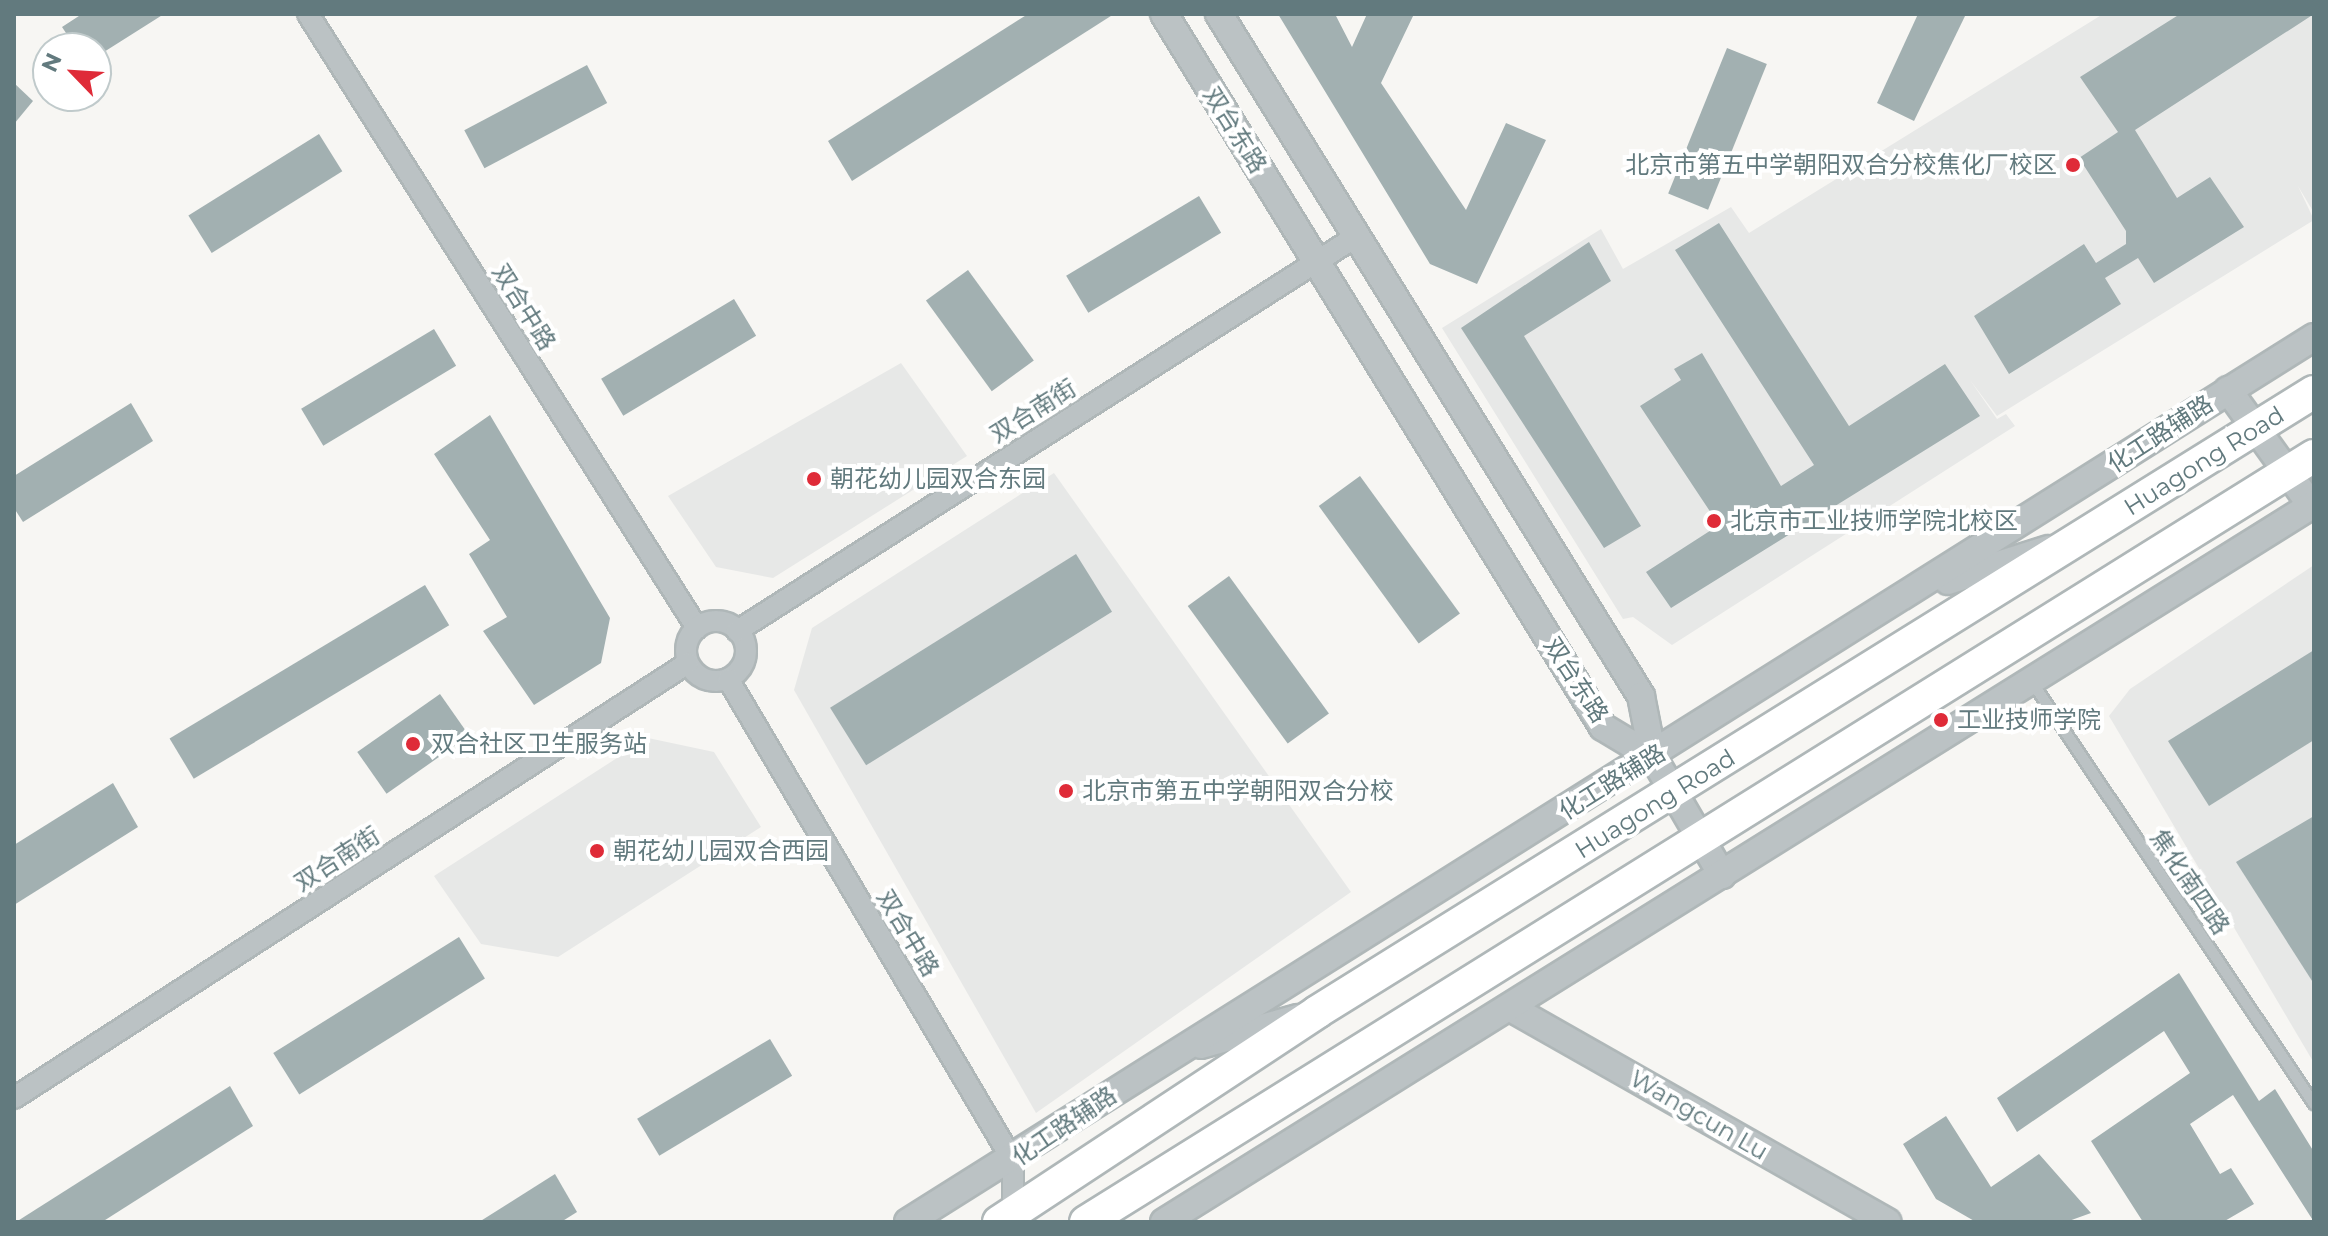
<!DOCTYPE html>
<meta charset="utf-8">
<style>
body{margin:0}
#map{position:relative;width:2328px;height:1236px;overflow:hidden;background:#f7f6f3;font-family:Montserrat,"Noto Sans SC",sans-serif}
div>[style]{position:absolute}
.built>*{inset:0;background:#e7e8e7}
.building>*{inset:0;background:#a2b0b1;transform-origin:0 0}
.roads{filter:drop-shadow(2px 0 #afb7b8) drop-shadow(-2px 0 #afb7b8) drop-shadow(0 2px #afb7b8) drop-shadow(0 -2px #afb7b8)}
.service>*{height:10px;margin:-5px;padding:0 5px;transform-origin:5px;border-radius:5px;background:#bbc2c4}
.minor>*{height:20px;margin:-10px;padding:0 10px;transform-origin:10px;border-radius:10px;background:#bbc2c4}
.minor>.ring{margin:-10px;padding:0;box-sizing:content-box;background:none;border:20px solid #bbc2c4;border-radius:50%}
.tertiary>*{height:26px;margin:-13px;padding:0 13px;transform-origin:13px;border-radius:13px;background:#bbc2c4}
.primary>*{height:32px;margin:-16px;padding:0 16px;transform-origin:16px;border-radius:16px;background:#fff}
.dots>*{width:22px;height:22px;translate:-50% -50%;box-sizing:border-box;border:4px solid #fff;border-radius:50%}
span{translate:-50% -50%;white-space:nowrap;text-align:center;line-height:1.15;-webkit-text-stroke:8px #fff;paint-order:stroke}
.street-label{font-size:24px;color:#627a7e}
.poi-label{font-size:24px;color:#627a7e}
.right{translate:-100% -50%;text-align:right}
.left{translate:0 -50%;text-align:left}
.frame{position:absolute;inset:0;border:16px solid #627a7e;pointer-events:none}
.north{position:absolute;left:32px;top:32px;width:80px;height:80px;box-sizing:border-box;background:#fff;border:2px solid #c0cacb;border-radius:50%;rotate:295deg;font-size:22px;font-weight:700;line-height:32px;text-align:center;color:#627a7e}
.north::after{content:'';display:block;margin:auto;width:28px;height:36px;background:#df2b38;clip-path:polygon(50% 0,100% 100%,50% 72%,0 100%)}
</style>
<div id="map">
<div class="built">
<i style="clip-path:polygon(2103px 14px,2314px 14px,2314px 213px,2298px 186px,2314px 220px,1997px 416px,1970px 380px,1997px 419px,2006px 414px,2015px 426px,1672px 645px,1633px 617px,1623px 619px,1442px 328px,1601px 229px,1623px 269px,1731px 207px,1749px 233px)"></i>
<i style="clip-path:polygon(901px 363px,967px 456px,773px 578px,716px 567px,668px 496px)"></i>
<i style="clip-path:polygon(1054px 473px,1351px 892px,1036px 1113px,794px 690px,812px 628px)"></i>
<i style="clip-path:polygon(2314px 565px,2314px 1063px,2109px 716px,2130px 689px)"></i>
<i style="clip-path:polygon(648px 738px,714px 752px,761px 827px,558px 957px,481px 944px,434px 876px)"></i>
</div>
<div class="building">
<i style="clip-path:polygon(82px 14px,164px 14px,96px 57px,96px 48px,76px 48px,62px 27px)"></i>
<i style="clip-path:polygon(1028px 14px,1114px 14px,852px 181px,828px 141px)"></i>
<i style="clip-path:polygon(1278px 14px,1335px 14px,1352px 47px,1367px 14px,1414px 14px,1381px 83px,1466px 210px,1506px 123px,1546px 140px,1477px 284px,1430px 264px)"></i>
<i style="clip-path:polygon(1918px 14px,1966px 14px,1914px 121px,1877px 103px)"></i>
<i style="clip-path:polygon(2180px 14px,2314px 14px,2135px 130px,2177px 198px,2210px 177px,2244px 227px,2154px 283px,2138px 258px,2105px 278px,2121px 304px,2009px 374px,1974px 316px,2084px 244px,2096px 263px,2126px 244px,2126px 231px,2079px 158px,2118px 132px,2080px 77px)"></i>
<i style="left:1727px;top:48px;width:43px;height:157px;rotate:22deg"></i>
<i style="left:587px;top:65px;width:43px;height:139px;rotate:62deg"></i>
<i style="clip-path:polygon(14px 83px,33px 101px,14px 124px)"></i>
<i style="left:319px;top:134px;width:44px;height:154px;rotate:58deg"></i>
<i style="left:1199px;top:196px;width:43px;height:155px;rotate:59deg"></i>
<i style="clip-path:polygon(1719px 223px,1849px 426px,1945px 364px,1980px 416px,1671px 608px,1646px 572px,1719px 525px,1640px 406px,1681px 380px,1674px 369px,1702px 353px,1781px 486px,1814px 465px,1675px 250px)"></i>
<i style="clip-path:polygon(1589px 242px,1611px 281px,1524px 336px,1641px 526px,1604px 548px,1461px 328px)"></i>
<i style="left:968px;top:270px;width:112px;height:52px;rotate:54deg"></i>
<i style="left:734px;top:299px;width:43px;height:155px;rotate:59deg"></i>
<i style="left:434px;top:329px;width:43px;height:155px;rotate:59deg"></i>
<i style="clip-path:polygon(131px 403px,153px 441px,23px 522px,14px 508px,14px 476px)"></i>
<i style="clip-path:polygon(490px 415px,610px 618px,601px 663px,534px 705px,483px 631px,507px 617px,469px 554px,490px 540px,434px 454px)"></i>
<i style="left:1360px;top:476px;width:170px;height:51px;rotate:54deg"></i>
<i style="left:1076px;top:554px;width:68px;height:290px;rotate:58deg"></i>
<i style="left:1229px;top:576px;width:170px;height:51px;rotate:54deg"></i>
<i style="left:425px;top:585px;width:47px;height:298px;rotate:59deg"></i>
<i style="clip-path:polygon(2314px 650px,2314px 740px,2209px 806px,2168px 741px)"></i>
<i style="left:440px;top:694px;width:51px;height:101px;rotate:55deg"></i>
<i style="clip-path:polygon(113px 783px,138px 827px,14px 905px,14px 845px)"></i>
<i style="clip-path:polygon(2314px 816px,2314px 984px,2236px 862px)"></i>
<i style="left:459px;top:937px;width:49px;height:219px;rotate:58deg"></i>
<i style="clip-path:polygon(2179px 973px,2259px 1101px,2275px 1089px,2314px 1152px,2314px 1222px,2233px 1095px,2190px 1124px,2220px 1174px,2231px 1168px,2254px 1204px,2223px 1222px,2143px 1222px,2091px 1141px,2190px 1073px,2164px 1031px,2017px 1132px,1997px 1098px)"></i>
<i style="left:770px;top:1039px;width:43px;height:155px;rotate:59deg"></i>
<i style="clip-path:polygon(230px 1086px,253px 1126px,102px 1222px,16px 1222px)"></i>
<i style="clip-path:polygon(1946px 1116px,1991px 1187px,2039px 1154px,2091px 1213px,2066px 1222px,1976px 1222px,1936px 1199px,1903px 1144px)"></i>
<i style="clip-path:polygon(555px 1174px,577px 1212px,561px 1222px,479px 1222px)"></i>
</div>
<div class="roads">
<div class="service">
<i style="left:2032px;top:682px;width:508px;rotate:56.25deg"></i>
</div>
<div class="minor">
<i style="left:308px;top:14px;width:727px;rotate:57.64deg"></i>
<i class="ring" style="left:686px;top:621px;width:40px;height:40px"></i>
<i style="left:737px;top:631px;width:735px;rotate:-32.5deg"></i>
<i style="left:728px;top:679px;width:560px;rotate:59.4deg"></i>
<i style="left:1013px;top:1161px;width:60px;rotate:90deg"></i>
<i style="left:14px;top:1098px;width:802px;rotate:-32.84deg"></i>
</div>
<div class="tertiary">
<i style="left:1164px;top:14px;width:837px;rotate:58.38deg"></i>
<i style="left:1603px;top:727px;width:58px;rotate:31deg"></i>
<i style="left:1219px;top:14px;width:802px;rotate:58.25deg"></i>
<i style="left:1641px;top:696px;width:62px;rotate:78.9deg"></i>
<i style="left:1653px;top:757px;width:137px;rotate:59.7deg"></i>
<i style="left:2228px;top:390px;width:142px;rotate:54.2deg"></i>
<i style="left:1948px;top:581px;width:105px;rotate:-17.7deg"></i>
<i style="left:1511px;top:1008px;width:433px;rotate:29.6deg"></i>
<i style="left:1201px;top:1045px;width:101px;rotate:-15.6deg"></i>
<i style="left:908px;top:1222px;width:1661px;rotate:-32.19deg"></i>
<i style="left:1164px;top:1222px;width:1356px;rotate:-31.98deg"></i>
</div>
<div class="primary">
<i style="left:999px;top:1222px;width:381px;rotate:-33.4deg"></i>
<i style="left:1317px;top:1012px;width:1174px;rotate:-31.88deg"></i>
<i style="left:1086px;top:1222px;width:1447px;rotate:-31.96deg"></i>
</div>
</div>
<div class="dots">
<i style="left:2073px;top:165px;background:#df2b38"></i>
<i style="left:814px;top:479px;background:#df2b38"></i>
<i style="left:1714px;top:521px;background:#df2b38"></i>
<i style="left:1941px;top:720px;background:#df2b38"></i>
<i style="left:413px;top:744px;background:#df2b38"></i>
<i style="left:1066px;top:791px;background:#df2b38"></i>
<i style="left:597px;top:851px;background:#df2b38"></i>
</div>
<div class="street-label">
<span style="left:1235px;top:130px;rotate:58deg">双台东路</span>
<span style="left:524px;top:307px;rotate:58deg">双合中路</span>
<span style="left:1033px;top:411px;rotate:-32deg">双合南街</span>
<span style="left:2160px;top:434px;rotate:-33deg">化工路辅路</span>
<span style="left:2204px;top:461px;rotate:-32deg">Huagong Road</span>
<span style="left:1576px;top:680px;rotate:57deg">双台东路</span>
<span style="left:1612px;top:782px;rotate:-32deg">化工路辅路</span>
<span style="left:1655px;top:804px;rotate:-32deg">Huagong Road</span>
<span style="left:337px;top:859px;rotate:-33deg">双合南街</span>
<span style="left:2190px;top:882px;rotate:56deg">焦化南四路</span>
<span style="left:908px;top:933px;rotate:59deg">双合中路</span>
<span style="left:1699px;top:1115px;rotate:30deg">Wangcun Lu</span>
<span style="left:1064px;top:1126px;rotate:-34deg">化工路辅路</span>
</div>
<div class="poi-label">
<span class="right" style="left:2057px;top:165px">北京市第五中学朝阳双合分校焦化厂校区</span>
<span class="left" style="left:830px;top:479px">朝花幼儿园双合东园</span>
<span class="left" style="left:1730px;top:521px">北京市工业技师学院北校区</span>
<span class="left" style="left:1957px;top:720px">工业技师学院</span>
<span class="left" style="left:431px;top:744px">双合社区卫生服务站</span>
<span class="left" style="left:1082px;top:791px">北京市第五中学朝阳双合分校</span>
<span class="left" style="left:613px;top:851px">朝花幼儿园双合西园</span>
</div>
<div class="frame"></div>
<div class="north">N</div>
</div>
